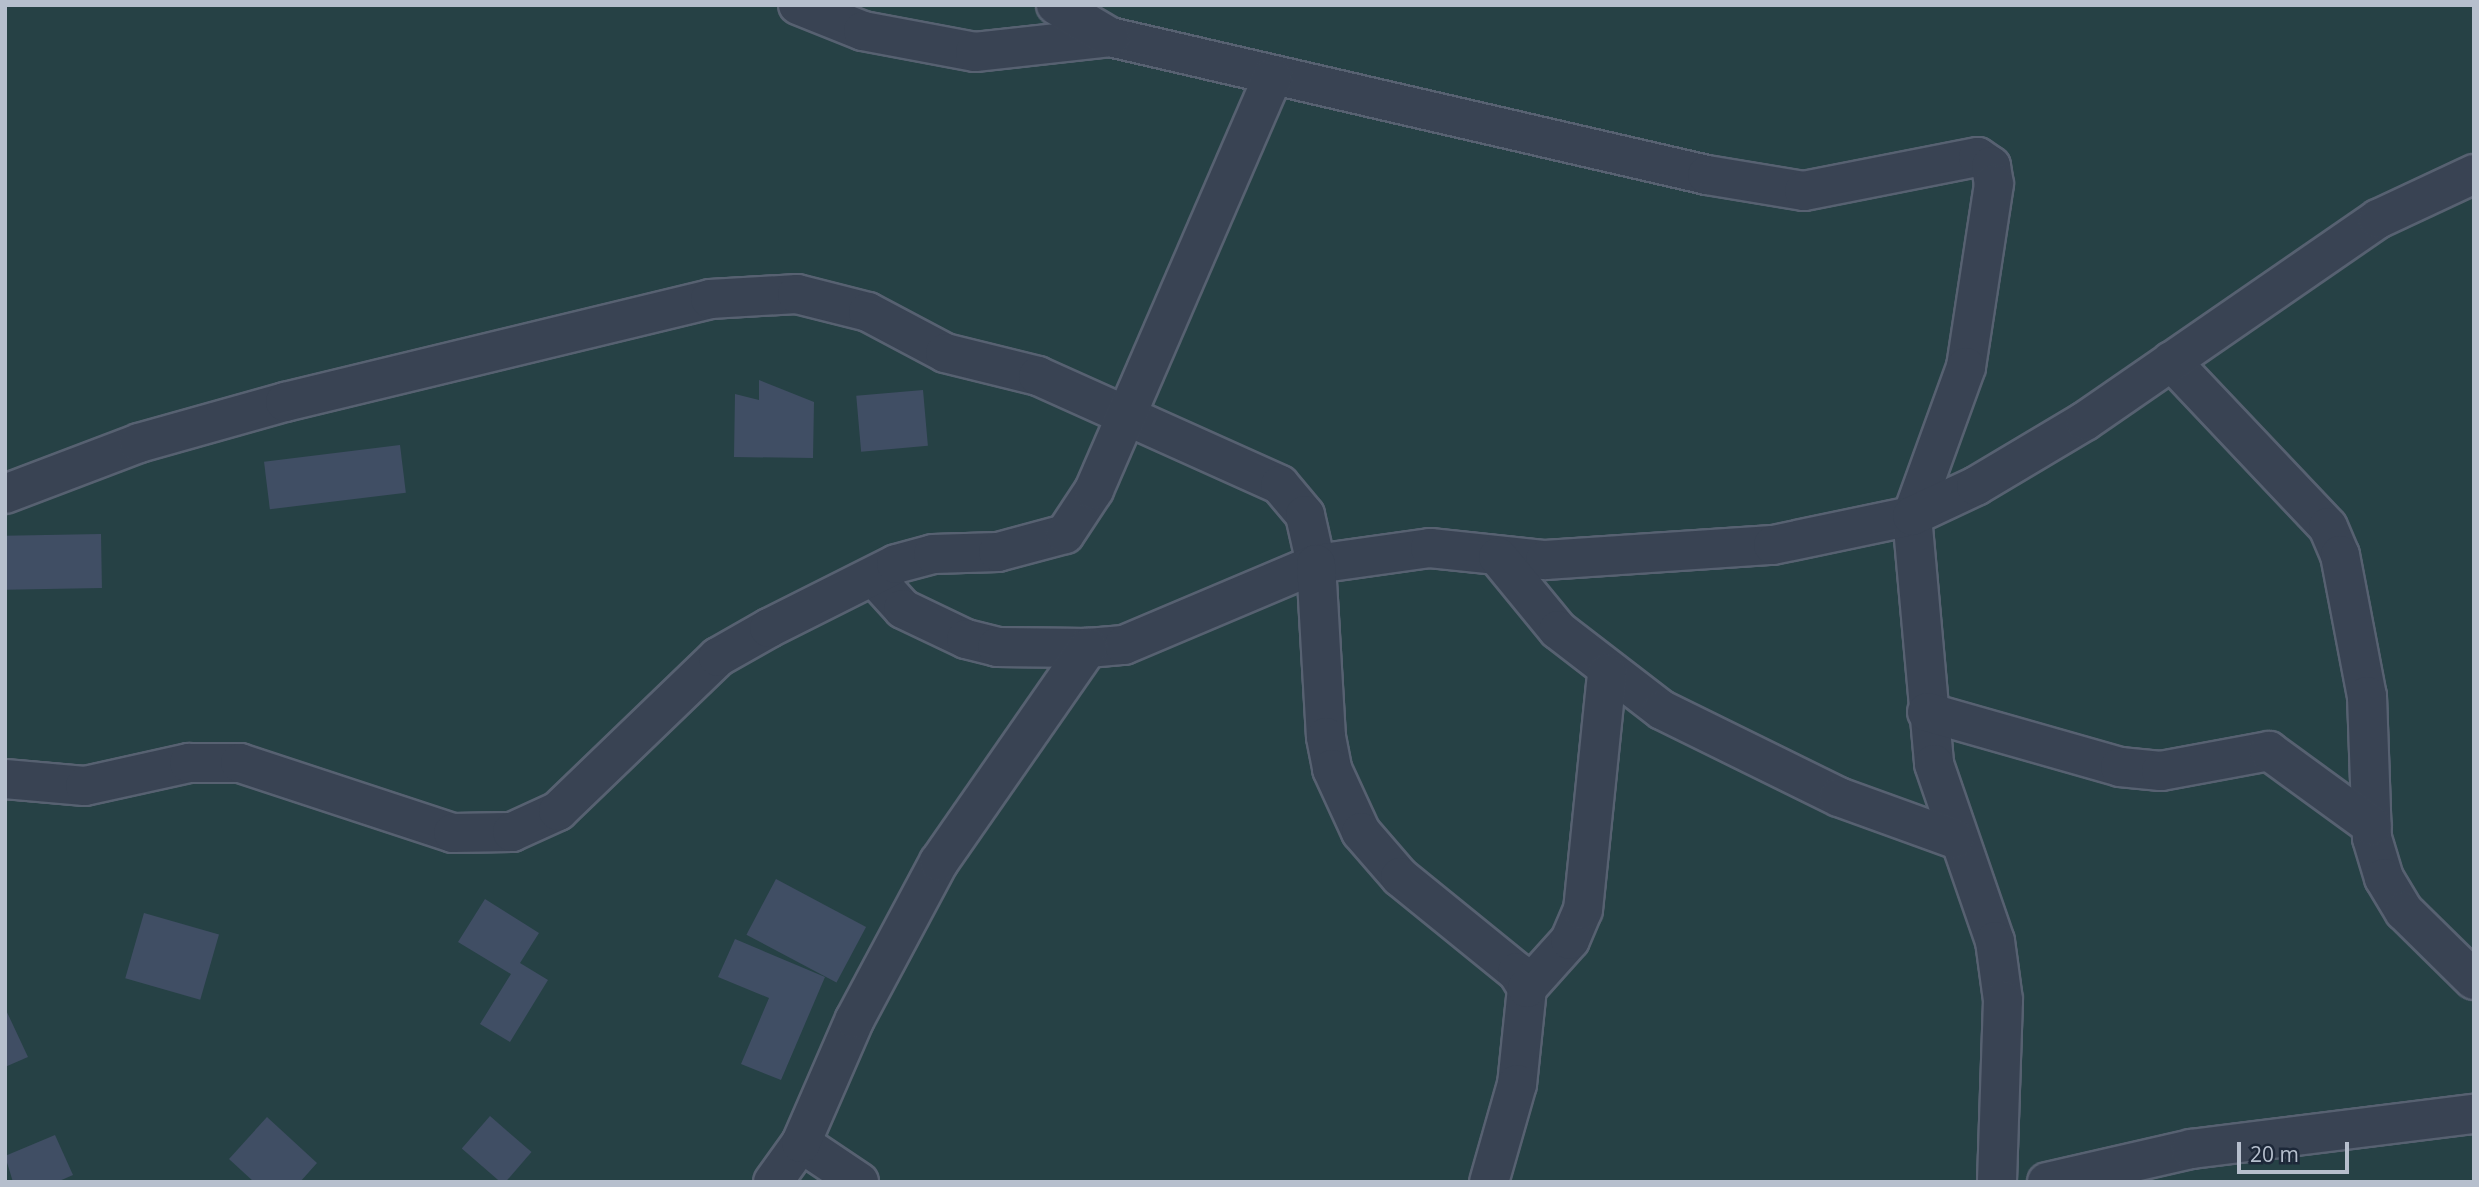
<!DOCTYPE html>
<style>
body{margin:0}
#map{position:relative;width:2479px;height:1187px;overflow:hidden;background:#243144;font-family:"Open Sans",sans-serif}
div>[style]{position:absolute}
.green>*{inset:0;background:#264145;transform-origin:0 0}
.building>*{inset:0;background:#404e64;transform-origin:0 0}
.roads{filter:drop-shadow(2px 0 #576171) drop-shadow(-2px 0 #576171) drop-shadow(0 2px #576171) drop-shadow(0 -2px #576171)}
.minor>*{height:38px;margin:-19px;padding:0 19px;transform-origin:19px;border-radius:19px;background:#394353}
span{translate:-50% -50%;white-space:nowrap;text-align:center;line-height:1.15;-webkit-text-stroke:7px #1d2839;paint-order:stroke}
.frame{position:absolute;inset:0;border:7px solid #b6bfcd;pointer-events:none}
.scale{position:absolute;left:2237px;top:1142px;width:112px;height:32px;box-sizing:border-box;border:4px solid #b6bfcd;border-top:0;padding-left:9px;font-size:21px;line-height:24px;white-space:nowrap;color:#b6bfcd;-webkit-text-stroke:5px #1d2839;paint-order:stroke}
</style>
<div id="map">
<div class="green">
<i style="left:5px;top:5px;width:2469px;height:1177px"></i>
</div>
<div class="building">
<i style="clip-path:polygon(759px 380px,814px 402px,813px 458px,734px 457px,735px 394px,759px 400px)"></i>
<i style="left:923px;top:390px;width:56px;height:67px;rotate:85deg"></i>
<i style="left:400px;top:445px;width:48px;height:137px;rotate:83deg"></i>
<i style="left:101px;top:534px;width:54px;height:96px;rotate:89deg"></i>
<i style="left:776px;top:879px;width:102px;height:63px;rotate:28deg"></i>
<i style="clip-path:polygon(485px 899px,539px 933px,520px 963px,548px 980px,510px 1042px,480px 1024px,511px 974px,458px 942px)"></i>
<i style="left:144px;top:913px;width:78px;height:68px;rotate:16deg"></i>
<i style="clip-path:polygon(735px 939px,825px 977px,781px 1080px,741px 1064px,769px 998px,718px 977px)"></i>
<i style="clip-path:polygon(5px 1008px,28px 1057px,5px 1067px)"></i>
<i style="left:490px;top:1116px;width:55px;height:43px;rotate:41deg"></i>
<i style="clip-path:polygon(267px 1117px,317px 1163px,300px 1182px,254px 1182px,229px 1159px)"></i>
<i style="clip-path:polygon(55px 1135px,73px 1175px,57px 1182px,13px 1182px,5px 1156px)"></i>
</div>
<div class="roads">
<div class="minor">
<i style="left:798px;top:5px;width:70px;rotate:21.8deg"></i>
<i style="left:863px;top:31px;width:114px;rotate:10.6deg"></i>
<i style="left:975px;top:52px;width:136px;rotate:-6.3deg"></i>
<i style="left:1110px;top:37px;width:613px;rotate:13.02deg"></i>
<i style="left:1707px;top:175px;width:98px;rotate:9.4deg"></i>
<i style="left:1804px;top:191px;width:177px;rotate:-11.1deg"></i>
<i style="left:1978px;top:157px;width:16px;rotate:35deg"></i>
<i style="left:1991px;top:166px;width:18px;rotate:81deg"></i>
<i style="left:1994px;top:184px;width:185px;rotate:98.7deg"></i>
<i style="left:1966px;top:367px;width:158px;rotate:109.9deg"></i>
<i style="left:1912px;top:516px;width:249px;rotate:84.9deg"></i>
<i style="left:1934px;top:764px;width:187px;rotate:71deg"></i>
<i style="left:1995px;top:941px;width:60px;rotate:82.3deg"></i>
<i style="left:2003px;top:1000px;width:182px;rotate:91.9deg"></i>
<i style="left:1056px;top:5px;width:63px;rotate:30.7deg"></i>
<i style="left:2171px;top:361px;width:228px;rotate:46.6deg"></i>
<i style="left:2328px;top:527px;width:30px;rotate:67deg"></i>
<i style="left:2340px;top:555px;width:144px;rotate:79.2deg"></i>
<i style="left:2367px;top:696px;width:142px;rotate:88deg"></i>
<i style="left:2372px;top:838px;width:42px;rotate:73.3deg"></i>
<i style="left:2384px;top:878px;width:39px;rotate:59deg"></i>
<i style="left:2404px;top:911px;width:98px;rotate:44.6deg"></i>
<i style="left:5px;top:494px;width:143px;rotate:-20.8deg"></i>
<i style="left:139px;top:443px;width:152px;rotate:-15.7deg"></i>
<i style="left:285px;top:402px;width:437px;rotate:-13.6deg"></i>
<i style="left:710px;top:299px;width:87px;rotate:-3.3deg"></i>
<i style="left:797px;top:294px;width:73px;rotate:14.2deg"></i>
<i style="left:868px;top:312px;width:87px;rotate:28deg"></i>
<i style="left:945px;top:353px;width:96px;rotate:13.9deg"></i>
<i style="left:1038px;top:376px;width:265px;rotate:24.2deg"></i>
<i style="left:1280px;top:485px;width:39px;rotate:50deg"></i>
<i style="left:1305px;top:515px;width:50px;rotate:77.3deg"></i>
<i style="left:1316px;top:564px;width:115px;rotate:-8deg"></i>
<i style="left:1430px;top:548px;width:116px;rotate:6deg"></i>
<i style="left:1545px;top:560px;width:228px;rotate:-3.8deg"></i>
<i style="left:1773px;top:545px;width:142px;rotate:-11.8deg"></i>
<i style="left:1912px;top:516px;width:71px;rotate:-25.1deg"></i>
<i style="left:1976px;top:486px;width:127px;rotate:-30.8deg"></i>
<i style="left:2085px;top:421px;width:356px;rotate:-34.6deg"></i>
<i style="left:2378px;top:219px;width:106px;rotate:-25.1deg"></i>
<i style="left:1498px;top:557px;width:94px;rotate:50.6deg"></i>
<i style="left:1558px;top:630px;width:131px;rotate:37.6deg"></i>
<i style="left:1662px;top:710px;width:197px;rotate:26.2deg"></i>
<i style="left:1839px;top:797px;width:123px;rotate:19.9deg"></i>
<i style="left:874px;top:577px;width:43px;rotate:47.8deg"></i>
<i style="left:903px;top:609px;width:70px;rotate:25.5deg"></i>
<i style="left:966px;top:639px;width:32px;rotate:14deg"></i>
<i style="left:997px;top:647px;width:91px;rotate:0.6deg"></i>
<i style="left:1088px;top:648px;width:36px;rotate:-5deg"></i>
<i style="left:1124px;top:645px;width:208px;rotate:-22.9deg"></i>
<i style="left:1316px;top:564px;width:173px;rotate:86.7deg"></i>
<i style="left:1326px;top:737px;width:33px;rotate:79deg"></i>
<i style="left:1332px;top:769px;width:69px;rotate:65.3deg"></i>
<i style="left:1361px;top:832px;width:60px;rotate:49.1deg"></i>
<i style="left:1400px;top:877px;width:151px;rotate:39.1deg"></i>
<i style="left:1517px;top:972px;width:19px;rotate:58deg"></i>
<i style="left:1527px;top:988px;width:97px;rotate:95.9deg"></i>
<i style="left:1517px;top:1084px;width:102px;rotate:105.9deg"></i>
<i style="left:1927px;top:712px;width:201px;rotate:15.9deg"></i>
<i style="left:2120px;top:767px;width:41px;rotate:5.6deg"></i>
<i style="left:2161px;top:771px;width:110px;rotate:-10.5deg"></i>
<i style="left:2269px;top:751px;width:127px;rotate:36.1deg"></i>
<i style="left:5px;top:779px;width:80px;rotate:5deg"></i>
<i style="left:85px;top:786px;width:107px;rotate:-12.5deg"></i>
<i style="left:189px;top:763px;width:51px"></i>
<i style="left:240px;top:763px;width:224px;rotate:18.2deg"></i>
<i style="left:453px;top:833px;width:59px;rotate:-1deg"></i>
<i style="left:512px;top:832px;width:51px;rotate:-24.5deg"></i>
<i style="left:558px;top:811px;width:222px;rotate:-43.9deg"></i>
<i style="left:718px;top:657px;width:59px;rotate:-29.6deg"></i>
<i style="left:769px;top:628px;width:142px;rotate:-26.7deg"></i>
<i style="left:896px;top:564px;width:38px;rotate:-15deg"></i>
<i style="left:933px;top:554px;width:65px;rotate:-1.8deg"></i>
<i style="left:998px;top:552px;width:69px;rotate:-15deg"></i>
<i style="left:1065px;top:534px;width:53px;rotate:-56.6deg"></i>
<i style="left:1094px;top:490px;width:450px;rotate:-66.6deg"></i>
<i style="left:1527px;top:988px;width:64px;rotate:-48.1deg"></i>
<i style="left:1570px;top:940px;width:33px;rotate:-67deg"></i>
<i style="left:1583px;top:910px;width:238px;rotate:-84.2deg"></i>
<i style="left:801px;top:1143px;width:70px;rotate:33.9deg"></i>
<i style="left:773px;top:1182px;width:48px;rotate:-54.3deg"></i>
<i style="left:801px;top:1143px;width:135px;rotate:-66.5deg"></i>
<i style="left:855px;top:1019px;width:178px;rotate:-61.9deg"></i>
<i style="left:939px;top:862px;width:261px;rotate:-55.2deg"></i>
<i style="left:2047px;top:1182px;width:148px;rotate:-12.9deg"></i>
<i style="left:2191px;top:1149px;width:285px;rotate:-7.1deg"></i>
</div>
</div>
<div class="frame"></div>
<div class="scale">20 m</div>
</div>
